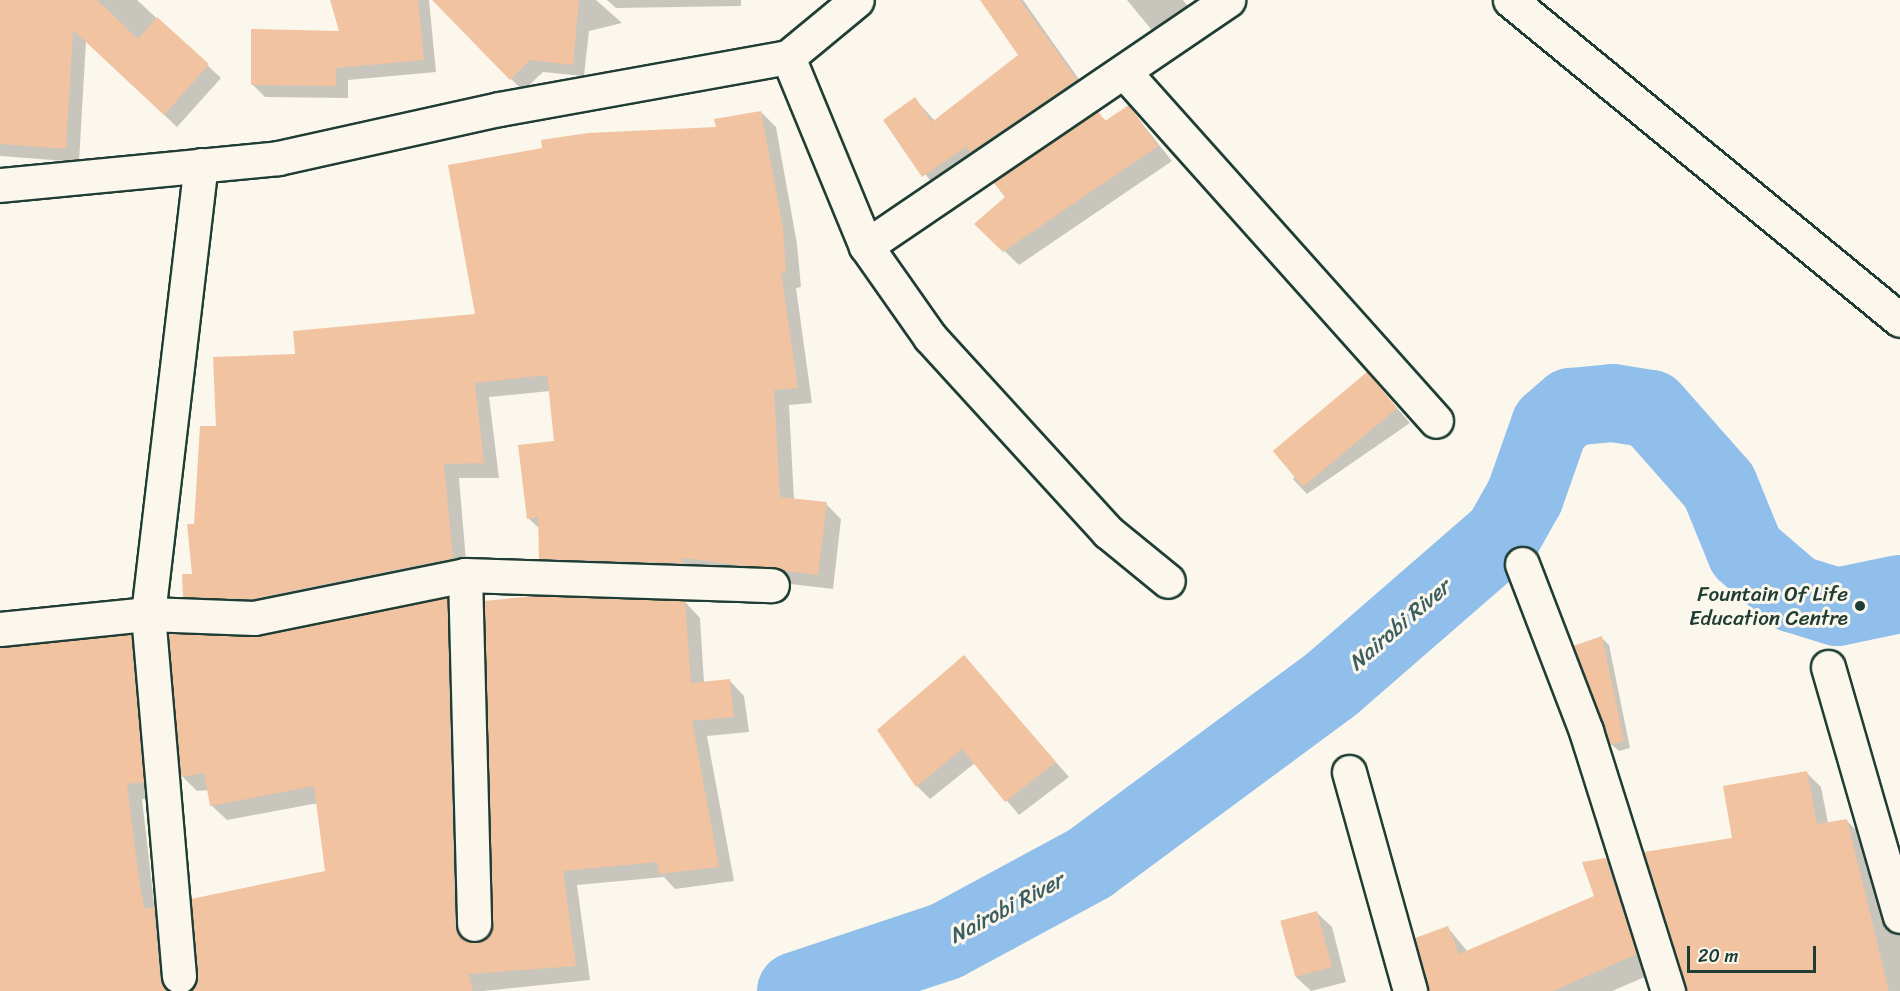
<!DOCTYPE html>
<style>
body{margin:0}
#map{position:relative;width:1900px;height:991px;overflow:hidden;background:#fbf7ec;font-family:Sriracha,sans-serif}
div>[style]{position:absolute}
.shadow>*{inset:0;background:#0003}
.river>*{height:78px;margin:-39px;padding:0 39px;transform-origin:39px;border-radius:39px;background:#90bfeb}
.building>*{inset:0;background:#f1c3a0;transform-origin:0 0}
.roads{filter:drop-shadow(2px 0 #1f3d34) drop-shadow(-2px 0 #1f3d34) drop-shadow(0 2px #1f3d34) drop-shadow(0 -2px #1f3d34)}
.minor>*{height:33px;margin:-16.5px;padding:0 16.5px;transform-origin:16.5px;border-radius:16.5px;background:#fbf7ec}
.tertiary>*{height:33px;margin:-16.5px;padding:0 16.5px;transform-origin:16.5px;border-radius:16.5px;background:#fbf7ec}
.dots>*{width:16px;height:16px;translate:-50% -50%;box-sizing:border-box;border:3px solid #fbf7ec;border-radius:50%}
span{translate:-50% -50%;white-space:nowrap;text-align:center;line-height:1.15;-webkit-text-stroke:6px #fbf7ec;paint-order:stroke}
.poi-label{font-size:21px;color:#1f3d34}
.right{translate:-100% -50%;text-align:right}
.water-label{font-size:22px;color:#3b5e62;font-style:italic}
.scale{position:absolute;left:1687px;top:946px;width:129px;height:27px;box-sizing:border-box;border:3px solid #1f3d34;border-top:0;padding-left:8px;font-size:18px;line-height:21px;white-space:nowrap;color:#1f3d34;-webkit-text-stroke:4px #fbf7ec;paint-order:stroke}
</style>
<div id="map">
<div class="shadow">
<i style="clip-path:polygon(0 0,137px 0,221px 78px,177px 127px,86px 41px,79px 162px,0 156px)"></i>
<i style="clip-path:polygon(331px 0,429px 0,436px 72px,348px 80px,348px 98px,265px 97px,253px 85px,341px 32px)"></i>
<i style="clip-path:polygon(434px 0,596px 0,622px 23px,589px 31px,584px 76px,543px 72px,523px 91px)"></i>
<i style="clip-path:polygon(607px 0,741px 0,741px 6px,616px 8px)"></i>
<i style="clip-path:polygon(987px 0,1023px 0,1090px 95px,938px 191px,885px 120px,915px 99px,935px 121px,1020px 56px)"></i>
<i style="clip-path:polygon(1127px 0,1183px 0,1199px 21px,1164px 45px)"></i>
<i style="clip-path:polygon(1129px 107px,1172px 161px,1019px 265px,976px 224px,1098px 113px,1107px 122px)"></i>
<i style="clip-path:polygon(761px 112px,776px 127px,797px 244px,801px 287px,796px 288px,812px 403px,789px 405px,794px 500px,826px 504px,841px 519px,833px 589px,697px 573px,556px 573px,541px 558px,540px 529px,528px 518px,555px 443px,550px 391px,489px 397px,499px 478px,459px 478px,467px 573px,200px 611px,184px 596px,193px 576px,195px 525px,218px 428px,297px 355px,477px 315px,717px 128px)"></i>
<i style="clip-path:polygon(1367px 374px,1410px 423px,1307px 494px,1293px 479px)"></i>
<i style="clip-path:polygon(446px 599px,461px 615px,470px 942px,485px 941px,685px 602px,700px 618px,704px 683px,729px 680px,744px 696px,749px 732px,707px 736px,734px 881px,675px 889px,664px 877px,577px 885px,590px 980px,483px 991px,192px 991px,326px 873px,318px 803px,227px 820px,211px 805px,209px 790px,197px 791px,182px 776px,258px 638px)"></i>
<i style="clip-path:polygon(130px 636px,146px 651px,158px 797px,142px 799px,154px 903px,169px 924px,177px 991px,35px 991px,0 959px,0 649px)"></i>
<i style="clip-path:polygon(1602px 638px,1609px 645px,1630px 748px,1619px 751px,1611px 744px)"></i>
<i style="clip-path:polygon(964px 657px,1069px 777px,1019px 815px,975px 763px,930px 799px,917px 786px)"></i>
<i style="clip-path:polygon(1807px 773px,1821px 787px,1828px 823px,1846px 820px,1861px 835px,1866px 867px,1900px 934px,1900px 991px,1688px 991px,1734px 839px)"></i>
<i style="clip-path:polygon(1606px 860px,1624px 878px,1654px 973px,1612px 991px,1428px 991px,1416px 939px,1448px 928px,1468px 952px,1596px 897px)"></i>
<i style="clip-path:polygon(1317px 913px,1332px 927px,1346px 982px,1311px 991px,1296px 977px)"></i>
</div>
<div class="river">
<i style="left:796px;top:991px;width:158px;rotate:-18.4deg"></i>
<i style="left:946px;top:941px;width:164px;rotate:-28.4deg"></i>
<i style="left:1090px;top:863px;width:302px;rotate:-36.5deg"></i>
<i style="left:1333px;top:683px;width:225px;rotate:-41deg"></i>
<i style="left:1503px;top:535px;width:45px;rotate:-60.6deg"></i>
<i style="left:1525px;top:496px;width:75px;rotate:-70.6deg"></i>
<i style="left:1550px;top:425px;width:28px;rotate:-41deg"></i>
<i style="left:1571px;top:407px;width:42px;rotate:-5.4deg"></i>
<i style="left:1613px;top:403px;width:38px;rotate:9deg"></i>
<i style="left:1651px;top:409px;width:103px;rotate:48.6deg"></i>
<i style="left:1719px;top:486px;width:71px;rotate:67.8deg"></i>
<i style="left:1746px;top:552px;width:65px;rotate:40.6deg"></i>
<i style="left:1795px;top:594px;width:44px;rotate:17.2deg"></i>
<i style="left:1837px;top:607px;width:64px;rotate:-11.7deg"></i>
</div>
<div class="building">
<i style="clip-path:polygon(0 0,97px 0,138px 39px,157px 17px,209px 64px,164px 115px,73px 30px,66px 149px,0 144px)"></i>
<i style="clip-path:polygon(330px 0,418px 0,424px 60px,336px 68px,336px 86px,251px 85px,251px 29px,339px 31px)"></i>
<i style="clip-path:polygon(432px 0,579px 0,573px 65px,530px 60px,510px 80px)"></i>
<i style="clip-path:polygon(980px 0,1020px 0,1077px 80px,970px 152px,966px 147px,922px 177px,883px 120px,915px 97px,932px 122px,1018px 55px)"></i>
<i style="clip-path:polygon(1129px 105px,1158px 146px,1003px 252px,974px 224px,1005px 197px,993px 182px,1098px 111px,1105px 121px)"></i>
<i style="clip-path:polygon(761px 111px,783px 228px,786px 272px,781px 273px,798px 388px,774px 390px,780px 497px,827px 502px,818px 575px,682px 558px,683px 563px,539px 559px,538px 517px,527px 519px,518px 445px,554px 441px,547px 375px,475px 383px,484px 463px,444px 464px,453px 558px,252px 599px,183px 597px,182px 574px,192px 574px,187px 524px,194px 524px,200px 426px,216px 426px,213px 357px,295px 354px,293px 331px,475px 314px,448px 165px,542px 148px,541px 140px,588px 133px,716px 127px,714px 119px)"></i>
<i style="left:1367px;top:372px;width:47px;height:123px;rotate:50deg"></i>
<i style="clip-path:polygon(534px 596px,685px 601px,691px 683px,730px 679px,734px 717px,692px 721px,719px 867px,659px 874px,657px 862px,563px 871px,576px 966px,468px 974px,473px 991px,190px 991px,198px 974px,191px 899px,325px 871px,314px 786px,210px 806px,204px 773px,181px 777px,168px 634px,258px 636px,447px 598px,455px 924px,465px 940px,475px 943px,490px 933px,493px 924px,484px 601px)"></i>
<i style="clip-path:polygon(131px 635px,144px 782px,127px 784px,140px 887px,145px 909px,154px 907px,160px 978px,169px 991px,0 991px,0 647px)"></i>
<i style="clip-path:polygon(1602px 636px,1624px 741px,1610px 745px,1573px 646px)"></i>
<i style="clip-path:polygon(964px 655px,1056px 762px,1005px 802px,962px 749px,916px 787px,877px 730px)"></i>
<i style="clip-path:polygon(1807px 771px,1817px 824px,1847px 819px,1889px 991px,1686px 991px,1644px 852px,1732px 838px,1723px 786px)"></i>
<i style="clip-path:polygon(1606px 858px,1637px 954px,1553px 991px,1428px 991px,1415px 938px,1448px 926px,1459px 954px,1594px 896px,1582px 862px)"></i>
<i style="left:1317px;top:911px;width:58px;height:38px;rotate:75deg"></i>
</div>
<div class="roads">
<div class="minor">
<i style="left:1510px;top:0;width:504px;rotate:39.37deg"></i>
<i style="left:788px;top:57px;width:204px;rotate:67.6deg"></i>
<i style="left:866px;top:246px;width:111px;rotate:54.9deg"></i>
<i style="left:930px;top:337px;width:264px;rotate:47.6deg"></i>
<i style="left:1108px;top:532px;width:77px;rotate:39.2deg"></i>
<i style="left:1126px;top:74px;width:465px;rotate:48.2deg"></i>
<i style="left:866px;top:246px;width:438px;rotate:-34.2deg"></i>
<i style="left:1522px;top:564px;width:179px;rotate:69deg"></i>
<i style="left:1586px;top:731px;width:273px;rotate:72.5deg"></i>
<i style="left:465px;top:575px;width:349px;rotate:88.5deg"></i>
<i style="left:0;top:629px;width:149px;rotate:-5.8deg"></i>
<i style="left:148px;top:614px;width:106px;rotate:2.2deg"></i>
<i style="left:254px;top:618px;width:215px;rotate:-11.5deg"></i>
<i style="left:465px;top:575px;width:307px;rotate:1.9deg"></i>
<i style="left:1828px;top:667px;width:259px;rotate:73.9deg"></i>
<i style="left:1349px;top:772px;width:227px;rotate:74.4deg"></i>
<i style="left:179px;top:976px;width:363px;rotate:-94.9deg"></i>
<i style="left:148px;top:614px;width:452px;rotate:-83.3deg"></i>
</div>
<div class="tertiary">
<i style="left:0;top:185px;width:279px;rotate:-5.5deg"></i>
<i style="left:278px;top:158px;width:226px;rotate:-12.5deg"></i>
<i style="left:499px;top:109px;width:294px;rotate:-10.2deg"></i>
<i style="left:788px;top:57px;width:89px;rotate:-39.6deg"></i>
</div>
</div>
<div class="dots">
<i style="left:1860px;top:606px;background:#1f3d34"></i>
</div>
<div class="poi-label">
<span class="right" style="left:1848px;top:606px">Fountain Of Life<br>Education Centre</span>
</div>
<div class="water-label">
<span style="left:1399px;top:625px;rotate:-41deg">Nairobi River</span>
<span style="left:1006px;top:908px;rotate:-28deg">Nairobi River</span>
</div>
<div class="scale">20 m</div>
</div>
